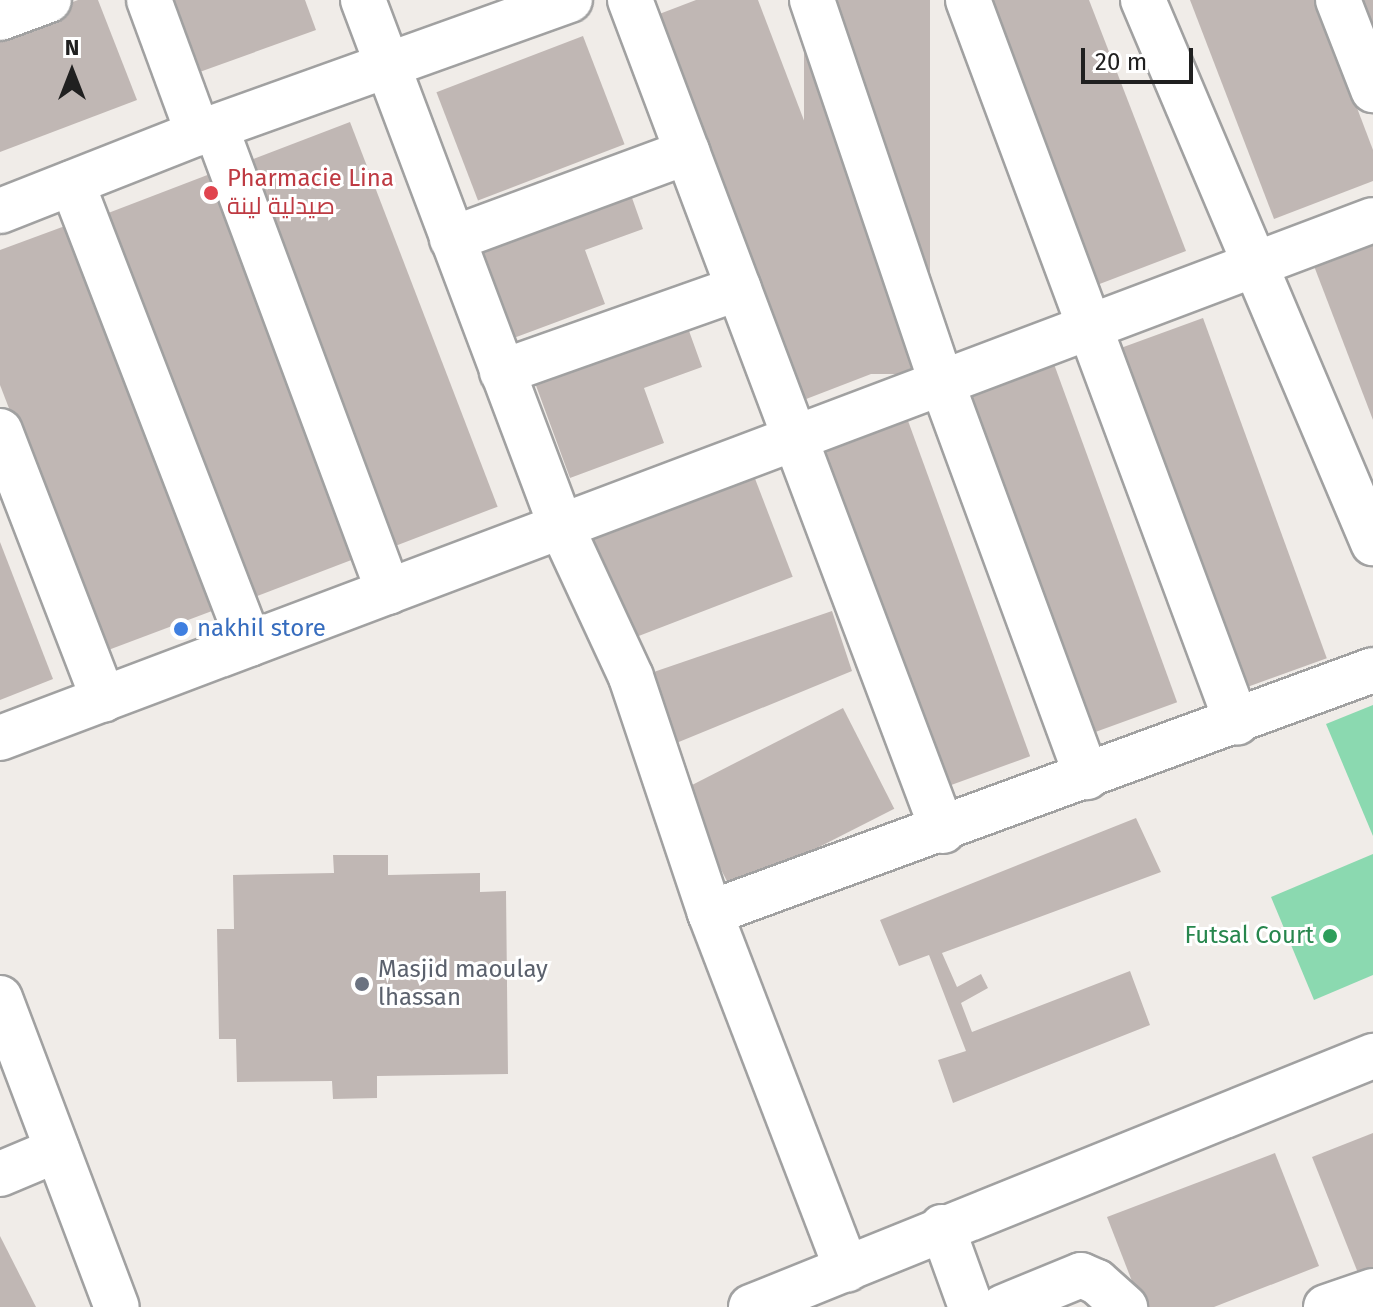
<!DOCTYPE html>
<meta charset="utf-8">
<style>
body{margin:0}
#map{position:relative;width:1373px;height:1307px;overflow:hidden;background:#f0ece8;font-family:"Fira Sans",Cairo,sans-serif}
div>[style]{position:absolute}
.pitch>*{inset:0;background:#8bd9b0}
.building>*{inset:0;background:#c0b7b4;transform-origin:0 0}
.roads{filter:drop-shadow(2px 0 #a1a1a1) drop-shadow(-2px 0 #a1a1a1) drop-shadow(0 2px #a1a1a1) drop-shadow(0 -2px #a1a1a1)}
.minor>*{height:44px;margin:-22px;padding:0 22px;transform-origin:22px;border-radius:22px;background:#fff}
.dots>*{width:22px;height:22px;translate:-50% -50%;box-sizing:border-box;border:4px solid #fff;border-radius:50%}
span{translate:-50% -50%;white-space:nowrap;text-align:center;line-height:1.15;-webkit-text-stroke:6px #fff;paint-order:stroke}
.health-label{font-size:24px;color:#be3a42}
.left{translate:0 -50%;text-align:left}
.shop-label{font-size:24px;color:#366cbe}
.leisure-label{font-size:24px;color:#27864d}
.right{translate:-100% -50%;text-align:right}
.worship-label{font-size:24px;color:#5b616d}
.north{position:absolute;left:32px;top:32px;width:80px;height:80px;-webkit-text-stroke:6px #fff;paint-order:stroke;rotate:0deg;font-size:22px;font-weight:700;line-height:32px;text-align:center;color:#202020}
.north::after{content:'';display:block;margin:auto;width:28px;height:36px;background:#202020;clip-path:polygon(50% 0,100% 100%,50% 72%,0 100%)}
.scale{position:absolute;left:1081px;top:48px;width:112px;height:36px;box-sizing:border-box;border:4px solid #202020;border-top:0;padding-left:10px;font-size:24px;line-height:28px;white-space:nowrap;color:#202020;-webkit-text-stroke:6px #fff;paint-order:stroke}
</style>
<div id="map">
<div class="pitch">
<i style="clip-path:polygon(1373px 705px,1373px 836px,1326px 724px)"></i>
<i style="clip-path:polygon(1373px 854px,1373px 975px,1314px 1000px,1271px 897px)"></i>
</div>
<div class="building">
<i style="clip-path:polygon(78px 0,98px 0,137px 100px,0 152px,0 30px)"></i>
<i style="clip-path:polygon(138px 0,305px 0,316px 30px,169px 83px)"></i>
<i style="clip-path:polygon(696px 0,758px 0,897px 364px,788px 406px,641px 21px)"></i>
<i style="left:804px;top:0;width:126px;height:374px"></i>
<i style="clip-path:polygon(964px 0,1089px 0,1186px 251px,1076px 293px)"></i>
<i style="clip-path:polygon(1190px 0,1316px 0,1373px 150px,1373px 181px,1274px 219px)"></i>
<i style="clip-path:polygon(1354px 0,1373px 0,1373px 49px)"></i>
<i style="left:583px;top:36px;width:116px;height:157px;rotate:69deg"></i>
<i style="left:350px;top:122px;width:412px;height:116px;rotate:69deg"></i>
<i style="left:210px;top:174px;width:411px;height:116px;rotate:69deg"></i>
<i style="clip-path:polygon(625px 178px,643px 229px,585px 250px,605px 304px,511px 339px,472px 233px)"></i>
<i style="clip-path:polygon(65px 226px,212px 611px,103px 652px,0 385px,0 250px)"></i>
<i style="clip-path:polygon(1373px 244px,1373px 420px,1314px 266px)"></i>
<i style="clip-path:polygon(684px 317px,702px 367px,644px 388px,664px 443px,570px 478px,531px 372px)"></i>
<i style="left:1203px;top:318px;width:362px;height:113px;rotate:70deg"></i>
<i style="left:1054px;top:364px;width:360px;height:114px;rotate:70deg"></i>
<i style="left:907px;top:418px;width:360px;height:114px;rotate:70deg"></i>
<i style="left:754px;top:476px;width:108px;height:181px;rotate:69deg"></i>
<i style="clip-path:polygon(0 542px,53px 679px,0 700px)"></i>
<i style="clip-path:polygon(832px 611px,852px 671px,669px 746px,642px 676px)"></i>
<i style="left:843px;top:708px;width:113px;height:182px;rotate:63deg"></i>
<i style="clip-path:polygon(1136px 818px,1161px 872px,942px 953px,957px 987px,981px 974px,988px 988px,961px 1003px,972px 1032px,1130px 971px,1150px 1025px,953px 1103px,938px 1060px,966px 1051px,929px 955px,899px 966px,880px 920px)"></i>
<i style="clip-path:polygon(333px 855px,388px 855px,388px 875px,480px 873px,480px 892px,506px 891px,508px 1074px,377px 1076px,377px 1098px,333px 1099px,332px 1081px,237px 1082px,236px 1039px,219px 1039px,217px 929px,234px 929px,233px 875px,334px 873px)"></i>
<i style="clip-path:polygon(1373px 1133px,1373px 1273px,1360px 1278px,1312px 1157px)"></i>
<i style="clip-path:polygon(1275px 1153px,1319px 1266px,1214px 1307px,1142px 1307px,1107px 1217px)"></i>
<i style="clip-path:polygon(0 1236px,36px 1307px,0 1307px)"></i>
</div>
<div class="roads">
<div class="minor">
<i style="left:149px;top:0;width:142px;rotate:69.8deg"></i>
<i style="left:363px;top:0;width:562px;rotate:69.37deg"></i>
<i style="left:561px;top:526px;width:166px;rotate:65.1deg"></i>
<i style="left:631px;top:677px;width:249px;rotate:71.5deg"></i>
<i style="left:710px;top:913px;width:382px;rotate:69deg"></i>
<i style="left:630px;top:0;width:888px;rotate:69.36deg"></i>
<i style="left:812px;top:0;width:404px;rotate:71.3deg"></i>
<i style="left:942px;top:383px;width:420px;rotate:69.8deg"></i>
<i style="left:968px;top:0;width:771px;rotate:69.59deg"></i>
<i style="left:1143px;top:0;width:590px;rotate:67.04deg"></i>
<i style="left:1338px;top:0;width:97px;rotate:68.7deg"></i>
<i style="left:0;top:18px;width:52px;rotate:-20.2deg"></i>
<i style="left:216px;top:128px;width:495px;rotate:69.6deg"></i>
<i style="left:72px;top:183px;width:494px;rotate:68.9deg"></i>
<i style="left:0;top:211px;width:213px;rotate:-21.5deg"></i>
<i style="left:198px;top:133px;width:395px;rotate:-19.7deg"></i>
<i style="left:452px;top:239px;width:251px;rotate:-20.3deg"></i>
<i style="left:502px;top:372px;width:251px;rotate:-19.5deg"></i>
<i style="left:0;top:431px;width:288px;rotate:68.9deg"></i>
<i style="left:0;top:738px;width:1467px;rotate:-20.67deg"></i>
<i style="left:710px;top:913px;width:706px;rotate:-20.13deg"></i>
<i style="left:0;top:998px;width:330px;rotate:69.3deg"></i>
<i style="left:0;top:1174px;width:62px;rotate:-22.8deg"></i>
<i style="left:942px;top:1227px;width:85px;rotate:70.1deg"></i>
<i style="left:751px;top:1307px;width:671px;rotate:-21.98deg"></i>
<i style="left:1003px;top:1307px;width:84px;rotate:-22.3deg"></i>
<i style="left:1081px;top:1275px;width:17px;rotate:24deg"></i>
<i style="left:1097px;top:1282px;width:38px;rotate:42deg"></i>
<i style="left:1326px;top:1307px;width:50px;rotate:-18.8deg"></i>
</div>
</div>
<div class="dots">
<i style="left:211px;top:193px;background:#e0444e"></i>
<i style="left:181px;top:629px;background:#3f7fe0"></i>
<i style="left:1330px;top:936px;background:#2e9e5b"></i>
<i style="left:362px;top:984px;background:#6b7280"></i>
</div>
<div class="health-label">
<span class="left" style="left:227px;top:193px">Pharmacie Lina<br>صيدلية لينة</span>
</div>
<div class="shop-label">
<span class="left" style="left:197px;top:629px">nakhil store</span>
</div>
<div class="leisure-label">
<span class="right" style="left:1314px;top:936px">Futsal Court</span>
</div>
<div class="worship-label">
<span class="left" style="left:378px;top:984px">Masjid maoulay<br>lhassan</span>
</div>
<div class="north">N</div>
<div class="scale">20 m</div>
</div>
